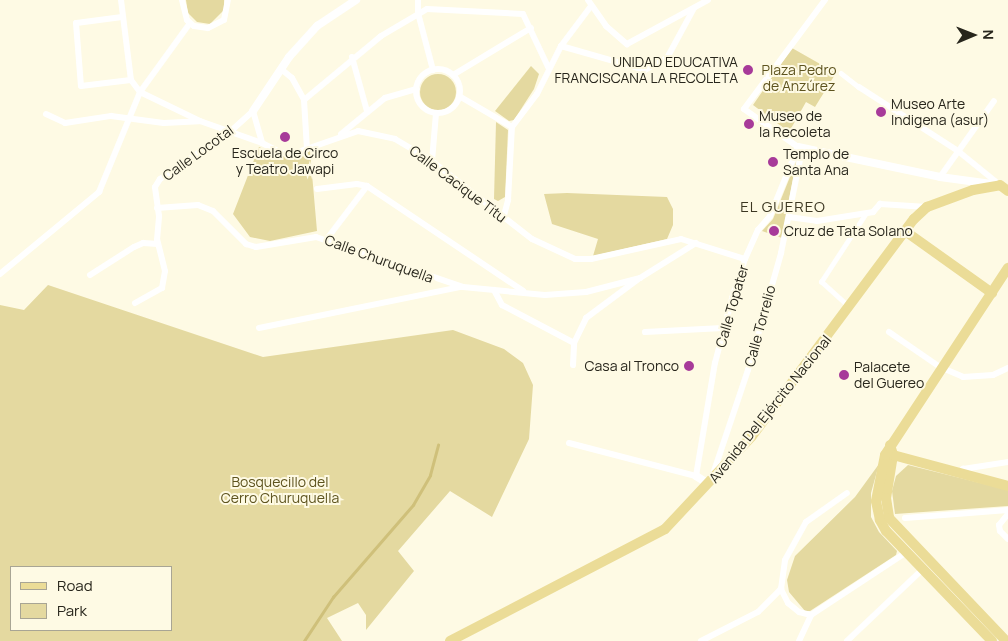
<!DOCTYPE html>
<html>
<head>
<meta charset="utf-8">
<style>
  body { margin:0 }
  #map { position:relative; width:1008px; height:641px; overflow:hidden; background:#fefae4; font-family:Manrope,sans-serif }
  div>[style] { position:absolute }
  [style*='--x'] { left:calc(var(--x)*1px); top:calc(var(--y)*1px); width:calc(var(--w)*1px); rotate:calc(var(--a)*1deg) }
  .green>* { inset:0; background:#e4d9a0 }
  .round { border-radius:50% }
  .stream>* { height:2.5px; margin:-1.25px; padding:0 1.25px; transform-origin:1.25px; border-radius:1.25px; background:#cfc07a }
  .pedestrian>* { height:4.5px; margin:-2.25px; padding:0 2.25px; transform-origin:2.25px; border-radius:2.25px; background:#fff }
  .minor>* { height:6px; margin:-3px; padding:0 3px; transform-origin:3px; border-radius:3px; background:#fff }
  .minor>.ring { margin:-3px; padding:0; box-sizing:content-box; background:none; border:6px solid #fff; border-radius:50% }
  .tertiary>* { height:8px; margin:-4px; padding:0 4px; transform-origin:4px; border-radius:4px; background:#fff }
  .primary>* { height:10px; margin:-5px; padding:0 5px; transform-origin:5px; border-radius:5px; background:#ebdc97 }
  .dots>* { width:14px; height:14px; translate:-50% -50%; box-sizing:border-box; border:2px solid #fefae4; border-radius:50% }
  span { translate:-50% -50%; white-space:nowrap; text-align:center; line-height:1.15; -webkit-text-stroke:4px #fefae4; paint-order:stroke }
  .poi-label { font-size:14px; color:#28261c }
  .right { translate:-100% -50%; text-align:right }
  .left { translate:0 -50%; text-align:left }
  .park-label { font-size:14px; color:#5d531e }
  .street-label { font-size:14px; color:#28261c }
  .neighbourhood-label { font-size:15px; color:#3c3722; letter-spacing:1px }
  .legend { position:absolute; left:10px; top:566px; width:162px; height:65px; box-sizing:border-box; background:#fefae4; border:1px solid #a8a594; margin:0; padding:6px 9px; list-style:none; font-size:15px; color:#28261c }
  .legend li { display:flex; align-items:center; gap:10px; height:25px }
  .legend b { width:25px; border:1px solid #a8a594 }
  .north { position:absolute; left:948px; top:10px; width:50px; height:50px; -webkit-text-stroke:4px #fefae4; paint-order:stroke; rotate:89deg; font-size:14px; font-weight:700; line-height:20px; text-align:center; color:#28261c }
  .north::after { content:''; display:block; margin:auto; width:18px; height:22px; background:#28261c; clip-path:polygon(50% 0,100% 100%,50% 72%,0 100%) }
</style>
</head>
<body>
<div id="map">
  <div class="green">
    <div style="clip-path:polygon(186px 0,224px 0,224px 10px,210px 24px,197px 22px,188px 13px)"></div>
    <div style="clip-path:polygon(792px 48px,836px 73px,815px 107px,806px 102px,789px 132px,753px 105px)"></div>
    <div style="clip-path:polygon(531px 66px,539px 74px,534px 89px,514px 120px,509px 121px,495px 111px)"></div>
    <div class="round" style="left:420px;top:74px;width:36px;height:36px"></div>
    <div style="clip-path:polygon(496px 122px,508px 130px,505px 197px,498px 201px,494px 199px)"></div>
    <div style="clip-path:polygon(259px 147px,280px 157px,310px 151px,317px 231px,270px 241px,250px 237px,233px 214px)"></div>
    <div style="clip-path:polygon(796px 162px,782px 238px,762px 231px,773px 219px)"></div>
    <div style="clip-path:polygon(567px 193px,667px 197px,673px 209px,673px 225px,667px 239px,593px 256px,598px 239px,552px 224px,544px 194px)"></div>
    <div style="clip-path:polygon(evenodd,48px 285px,263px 357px,453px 330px,504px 349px,523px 363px,533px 385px,529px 439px,492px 517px,450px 491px,398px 551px,414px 571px,366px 630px,366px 615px,358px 603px,327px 618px,342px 641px,0 641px,0 305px,24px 310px,48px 285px,11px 567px,171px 567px,171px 630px,11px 630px,11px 567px)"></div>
    <div style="clip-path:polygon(879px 464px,871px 493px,871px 517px,879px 532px,897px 551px,896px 555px,810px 611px,805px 611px,789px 592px,787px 580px,795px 556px,855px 497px)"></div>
    <div style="clip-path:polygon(908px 465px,1008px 490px,1008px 506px,895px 514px,892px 491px,896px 476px)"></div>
  </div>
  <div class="stream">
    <div style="--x:304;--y:641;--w:53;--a:-56.6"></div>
    <div style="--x:333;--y:597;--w:122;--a:-49"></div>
    <div style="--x:413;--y:505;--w:34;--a:-60"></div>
    <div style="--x:430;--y:475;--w:31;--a:-75"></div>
  </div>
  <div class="pedestrian">
    <div style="--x:841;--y:73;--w:23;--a:38"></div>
    <div style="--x:848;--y:306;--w:36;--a:-138"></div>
    <div style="--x:821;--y:282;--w:82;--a:-56.9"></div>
  </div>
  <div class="minor">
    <div style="--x:121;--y:0;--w:81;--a:82.9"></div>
    <div style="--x:131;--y:80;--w:15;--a:53"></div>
    <div style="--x:140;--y:92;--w:67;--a:25.8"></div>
    <div style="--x:200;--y:121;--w:66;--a:19.5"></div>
    <div style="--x:182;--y:0;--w:21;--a:76"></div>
    <div style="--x:187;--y:20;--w:9;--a:41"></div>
    <div style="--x:194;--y:26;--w:14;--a:8"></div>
    <div style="--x:208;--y:28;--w:18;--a:-27"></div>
    <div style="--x:224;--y:20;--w:20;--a:-79"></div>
    <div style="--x:418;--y:0;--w:13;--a:90"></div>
    <div style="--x:418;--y:13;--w:59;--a:75.3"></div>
    <div style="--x:588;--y:0;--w:32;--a:55"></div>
    <div style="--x:606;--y:26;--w:28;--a:41"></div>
    <div style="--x:627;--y:44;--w:92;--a:-28.5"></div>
    <div style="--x:122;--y:17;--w:46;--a:172.6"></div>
    <div style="--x:76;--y:23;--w:63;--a:85.5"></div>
    <div style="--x:81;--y:86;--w:50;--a:-6.8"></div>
    <div style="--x:561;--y:46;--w:87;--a:15.9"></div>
    <div style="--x:645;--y:70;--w:25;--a:-29"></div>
    <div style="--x:667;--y:58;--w:57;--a:-61.6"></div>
    <div style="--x:352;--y:57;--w:56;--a:74.5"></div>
    <div style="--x:281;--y:69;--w:14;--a:39"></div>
    <div style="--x:292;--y:78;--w:25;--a:61"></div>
    <div style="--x:304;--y:100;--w:49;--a:86.5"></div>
    <div class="ring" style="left:416px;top:69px;width:38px;height:38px"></div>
    <div style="--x:453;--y:75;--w:91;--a:-31.1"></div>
    <div style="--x:859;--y:87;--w:118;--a:32.9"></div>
    <div style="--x:958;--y:151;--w:54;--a:39"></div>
    <div style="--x:459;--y:96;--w:61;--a:30.3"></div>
    <div style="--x:304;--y:100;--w:100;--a:-39.7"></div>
    <div style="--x:381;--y:36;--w:53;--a:-30.4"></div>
    <div style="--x:427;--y:9;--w:96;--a:3"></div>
    <div style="--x:523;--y:14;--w:59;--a:64.7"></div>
    <div style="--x:253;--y:111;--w:33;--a:74"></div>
    <div style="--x:262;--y:143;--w:22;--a:27"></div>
    <div style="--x:282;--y:153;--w:13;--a:0"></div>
    <div style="--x:295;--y:153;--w:67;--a:-19.2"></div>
    <div style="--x:358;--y:131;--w:38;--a:12"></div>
    <div style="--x:395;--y:139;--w:43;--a:30.7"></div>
    <div style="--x:432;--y:161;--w:127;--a:38"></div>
    <div style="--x:532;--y:239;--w:47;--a:24.9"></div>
    <div style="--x:575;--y:259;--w:16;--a:0"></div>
    <div style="--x:591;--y:259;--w:92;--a:-12.5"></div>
    <div style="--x:681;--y:239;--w:67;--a:17.4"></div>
    <div style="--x:46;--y:114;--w:21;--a:25"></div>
    <div style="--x:65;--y:123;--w:47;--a:-8.7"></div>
    <div style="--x:111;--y:116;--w:53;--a:7.5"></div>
    <div style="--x:164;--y:123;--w:35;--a:-3"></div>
    <div style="--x:341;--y:134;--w:57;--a:-39.3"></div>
    <div style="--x:385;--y:98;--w:33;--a:-16"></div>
    <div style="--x:432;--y:161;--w:48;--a:-85.2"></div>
    <div style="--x:940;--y:177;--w:93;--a:-54.6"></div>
    <div style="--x:317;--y:189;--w:40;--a:-7.1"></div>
    <div style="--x:357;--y:184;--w:10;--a:11"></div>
    <div style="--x:367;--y:186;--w:188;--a:33.9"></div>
    <div style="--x:157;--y:208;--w:41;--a:-4.2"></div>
    <div style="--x:198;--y:205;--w:16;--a:22"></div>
    <div style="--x:213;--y:211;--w:47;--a:45"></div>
    <div style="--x:246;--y:244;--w:10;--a:17"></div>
    <div style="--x:256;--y:247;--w:61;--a:-9.5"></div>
    <div style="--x:316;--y:237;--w:155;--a:18.8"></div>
    <div style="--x:463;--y:287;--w:82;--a:5.6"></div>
    <div style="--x:545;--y:295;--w:41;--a:-4.2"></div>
    <div style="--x:586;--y:292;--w:56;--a:-14.5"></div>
    <div style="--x:640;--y:278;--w:66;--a:-32"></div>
    <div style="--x:789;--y:217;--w:28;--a:8"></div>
    <div style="--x:817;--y:221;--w:57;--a:-9.1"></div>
    <div style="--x:873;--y:212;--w:11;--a:-49"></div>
    <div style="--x:880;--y:204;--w:47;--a:3.7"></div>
    <div style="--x:503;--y:219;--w:20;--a:-75"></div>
    <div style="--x:508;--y:200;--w:73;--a:-86.9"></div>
    <div style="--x:512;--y:127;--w:41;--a:-52.9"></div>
    <div style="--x:537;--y:94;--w:54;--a:-63.4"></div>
    <div style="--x:561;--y:46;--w:50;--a:-53.1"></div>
    <div style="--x:326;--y:240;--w:68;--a:-52.8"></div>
    <div style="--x:0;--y:274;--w:129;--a:-39.6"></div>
    <div style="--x:99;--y:192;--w:108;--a:-67.7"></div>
    <div style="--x:140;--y:92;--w:85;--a:-54.1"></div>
    <div style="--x:90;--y:275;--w:52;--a:-32.5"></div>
    <div style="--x:134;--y:247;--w:10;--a:-24"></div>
    <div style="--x:143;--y:243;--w:15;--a:4"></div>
    <div style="--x:494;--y:290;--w:17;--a:62"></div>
    <div style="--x:502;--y:305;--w:81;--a:27.8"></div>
    <div style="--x:135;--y:303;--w:31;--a:-29"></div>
    <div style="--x:162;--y:288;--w:17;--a:-80"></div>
    <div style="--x:165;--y:271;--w:32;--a:-104"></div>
    <div style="--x:157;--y:240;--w:24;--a:-85"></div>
    <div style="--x:159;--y:216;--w:29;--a:-98"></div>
    <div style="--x:155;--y:187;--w:9;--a:-58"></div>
    <div style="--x:160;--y:179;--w:87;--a:-34.2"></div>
    <div style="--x:232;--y:130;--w:28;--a:-42"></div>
    <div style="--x:259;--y:328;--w:206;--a:-11.5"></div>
    <div style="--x:645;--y:332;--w:78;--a:-2.9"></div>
    <div style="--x:889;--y:332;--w:62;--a:34.5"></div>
    <div style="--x:940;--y:367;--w:25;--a:23"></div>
    <div style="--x:963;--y:377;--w:30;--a:-4"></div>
    <div style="--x:993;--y:375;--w:17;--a:-25"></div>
    <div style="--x:573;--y:365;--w:22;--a:-87"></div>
    <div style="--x:574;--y:343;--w:28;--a:-64"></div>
    <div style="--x:586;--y:318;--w:64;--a:-36.7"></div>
    <div style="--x:569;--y:443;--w:131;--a:14.6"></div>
    <div style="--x:696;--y:476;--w:115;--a:-80.5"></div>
    <div style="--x:715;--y:363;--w:67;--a:-75.3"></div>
    <div style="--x:732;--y:298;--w:41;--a:-71.6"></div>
    <div style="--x:745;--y:259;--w:32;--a:-66"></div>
    <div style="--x:758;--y:230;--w:18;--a:-49"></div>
    <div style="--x:770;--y:216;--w:74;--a:-67.9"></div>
    <div style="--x:798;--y:147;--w:66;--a:-144.9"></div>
    <div style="--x:744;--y:109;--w:136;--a:-53.4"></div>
    <div style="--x:959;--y:473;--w:6;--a:-45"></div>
    <div style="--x:963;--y:469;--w:46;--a:-8.8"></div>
    <div style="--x:713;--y:474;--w:110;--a:-71.4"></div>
    <div style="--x:748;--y:370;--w:122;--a:-74.2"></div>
    <div style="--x:781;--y:253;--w:105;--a:-78.5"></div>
    <div style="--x:1008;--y:514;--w:14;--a:129"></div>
    <div style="--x:999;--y:525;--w:6;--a:81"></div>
    <div style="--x:1000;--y:531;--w:11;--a:45"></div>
    <div style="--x:905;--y:518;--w:103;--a:-4.4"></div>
    <div style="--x:811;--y:615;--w:12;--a:-166"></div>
    <div style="--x:799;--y:612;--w:14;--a:-141"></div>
    <div style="--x:788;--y:603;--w:16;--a:-117"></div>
    <div style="--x:781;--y:589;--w:29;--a:-82"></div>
    <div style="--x:785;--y:560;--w:43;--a:-61.1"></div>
    <div style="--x:806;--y:522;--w:50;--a:-35.3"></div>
    <div style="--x:701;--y:641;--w:64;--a:-27"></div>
    <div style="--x:758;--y:612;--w:33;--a:-45"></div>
    <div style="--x:799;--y:641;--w:29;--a:-65"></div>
    <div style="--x:811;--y:615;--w:116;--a:-33.4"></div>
    <div style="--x:847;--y:641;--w:105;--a:-43.5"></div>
  </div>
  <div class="tertiary">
    <div style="--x:253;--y:111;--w:65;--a:-56.3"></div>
    <div style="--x:289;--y:57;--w:42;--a:-47.9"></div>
    <div style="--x:317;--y:26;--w:47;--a:-33.7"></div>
    <div style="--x:798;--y:147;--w:145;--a:11.9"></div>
    <div style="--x:940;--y:177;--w:52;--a:7.7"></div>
    <div style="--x:696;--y:476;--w:15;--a:32"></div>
  </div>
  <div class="primary">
    <div style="--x:905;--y:231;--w:107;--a:35.5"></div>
    <div style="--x:890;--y:445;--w:10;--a:73"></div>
    <div style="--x:893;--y:455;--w:44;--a:99.2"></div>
    <div style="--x:886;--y:498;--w:20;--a:81"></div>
    <div style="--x:889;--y:518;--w:170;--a:46.4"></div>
    <div style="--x:893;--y:455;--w:119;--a:15.1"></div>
    <div style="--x:450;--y:641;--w:242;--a:-27.5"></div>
    <div style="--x:665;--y:529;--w:127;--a:-46.9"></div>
    <div style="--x:752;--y:436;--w:271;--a:-53.3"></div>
    <div style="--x:914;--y:219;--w:18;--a:-43"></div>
    <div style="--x:927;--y:207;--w:49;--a:-20.3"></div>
    <div style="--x:973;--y:190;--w:27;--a:-10"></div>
    <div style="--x:1000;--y:185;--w:10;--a:37"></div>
    <div style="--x:992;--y:641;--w:153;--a:-133.9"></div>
    <div style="--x:886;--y:531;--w:13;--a:-119"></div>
    <div style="--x:880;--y:520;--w:19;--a:-102"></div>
    <div style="--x:876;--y:501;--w:47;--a:-78.9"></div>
    <div style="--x:885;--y:455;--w:224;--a:-56.7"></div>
  </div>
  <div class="dots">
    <div style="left:748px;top:70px;background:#a73a99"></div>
    <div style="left:881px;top:112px;background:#a73a99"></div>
    <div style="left:749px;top:124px;background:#a73a99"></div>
    <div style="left:285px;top:137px;background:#a73a99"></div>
    <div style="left:773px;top:162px;background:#a73a99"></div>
    <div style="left:774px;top:231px;background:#a73a99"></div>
    <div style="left:689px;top:366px;background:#a73a99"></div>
    <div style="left:844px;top:375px;background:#a73a99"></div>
  </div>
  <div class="poi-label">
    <span class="right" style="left:738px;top:70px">UNIDAD EDUCATIVA<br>FRANCISCANA LA RECOLETA</span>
    <span class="left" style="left:891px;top:112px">Museo Arte<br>Indigena (asur)</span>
    <span class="left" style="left:759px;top:124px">Museo de<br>la Recoleta</span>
    <span style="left:285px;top:161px">Escuela de Circo<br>y Teatro Jawapi</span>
    <span class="left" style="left:783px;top:162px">Templo de<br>Santa Ana</span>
    <span class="left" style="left:784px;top:231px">Cruz de Tata Solano</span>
    <span class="right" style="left:679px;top:366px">Casa al Tronco</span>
    <span class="left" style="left:854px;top:375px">Palacete<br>del Guereo</span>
  </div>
  <div class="park-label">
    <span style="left:799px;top:78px">Plaza Pedro<br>de Anzúrez</span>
    <span style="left:280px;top:490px">Bosquecillo del<br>Cerro Churuquella</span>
  </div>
  <div class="street-label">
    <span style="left:198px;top:153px;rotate:-36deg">Calle Locotal</span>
    <span style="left:458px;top:184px;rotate:37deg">Calle Cacique Titu</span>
    <span style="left:379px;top:259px;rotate:20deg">Calle Churuquella</span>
    <span style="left:732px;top:306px;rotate:-74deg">Calle Topater</span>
    <span style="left:760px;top:326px;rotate:-75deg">Calle Torrelio</span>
    <span style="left:770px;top:409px;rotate:-51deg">Avenida Del Ejército Nacional</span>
  </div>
  <div class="neighbourhood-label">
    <span style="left:783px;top:207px">EL GUEREO</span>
  </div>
  <ul class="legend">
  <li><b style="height:6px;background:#ebdc97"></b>Road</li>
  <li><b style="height:14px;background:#e4d9a0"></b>Park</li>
  </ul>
  <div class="north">N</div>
</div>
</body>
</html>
